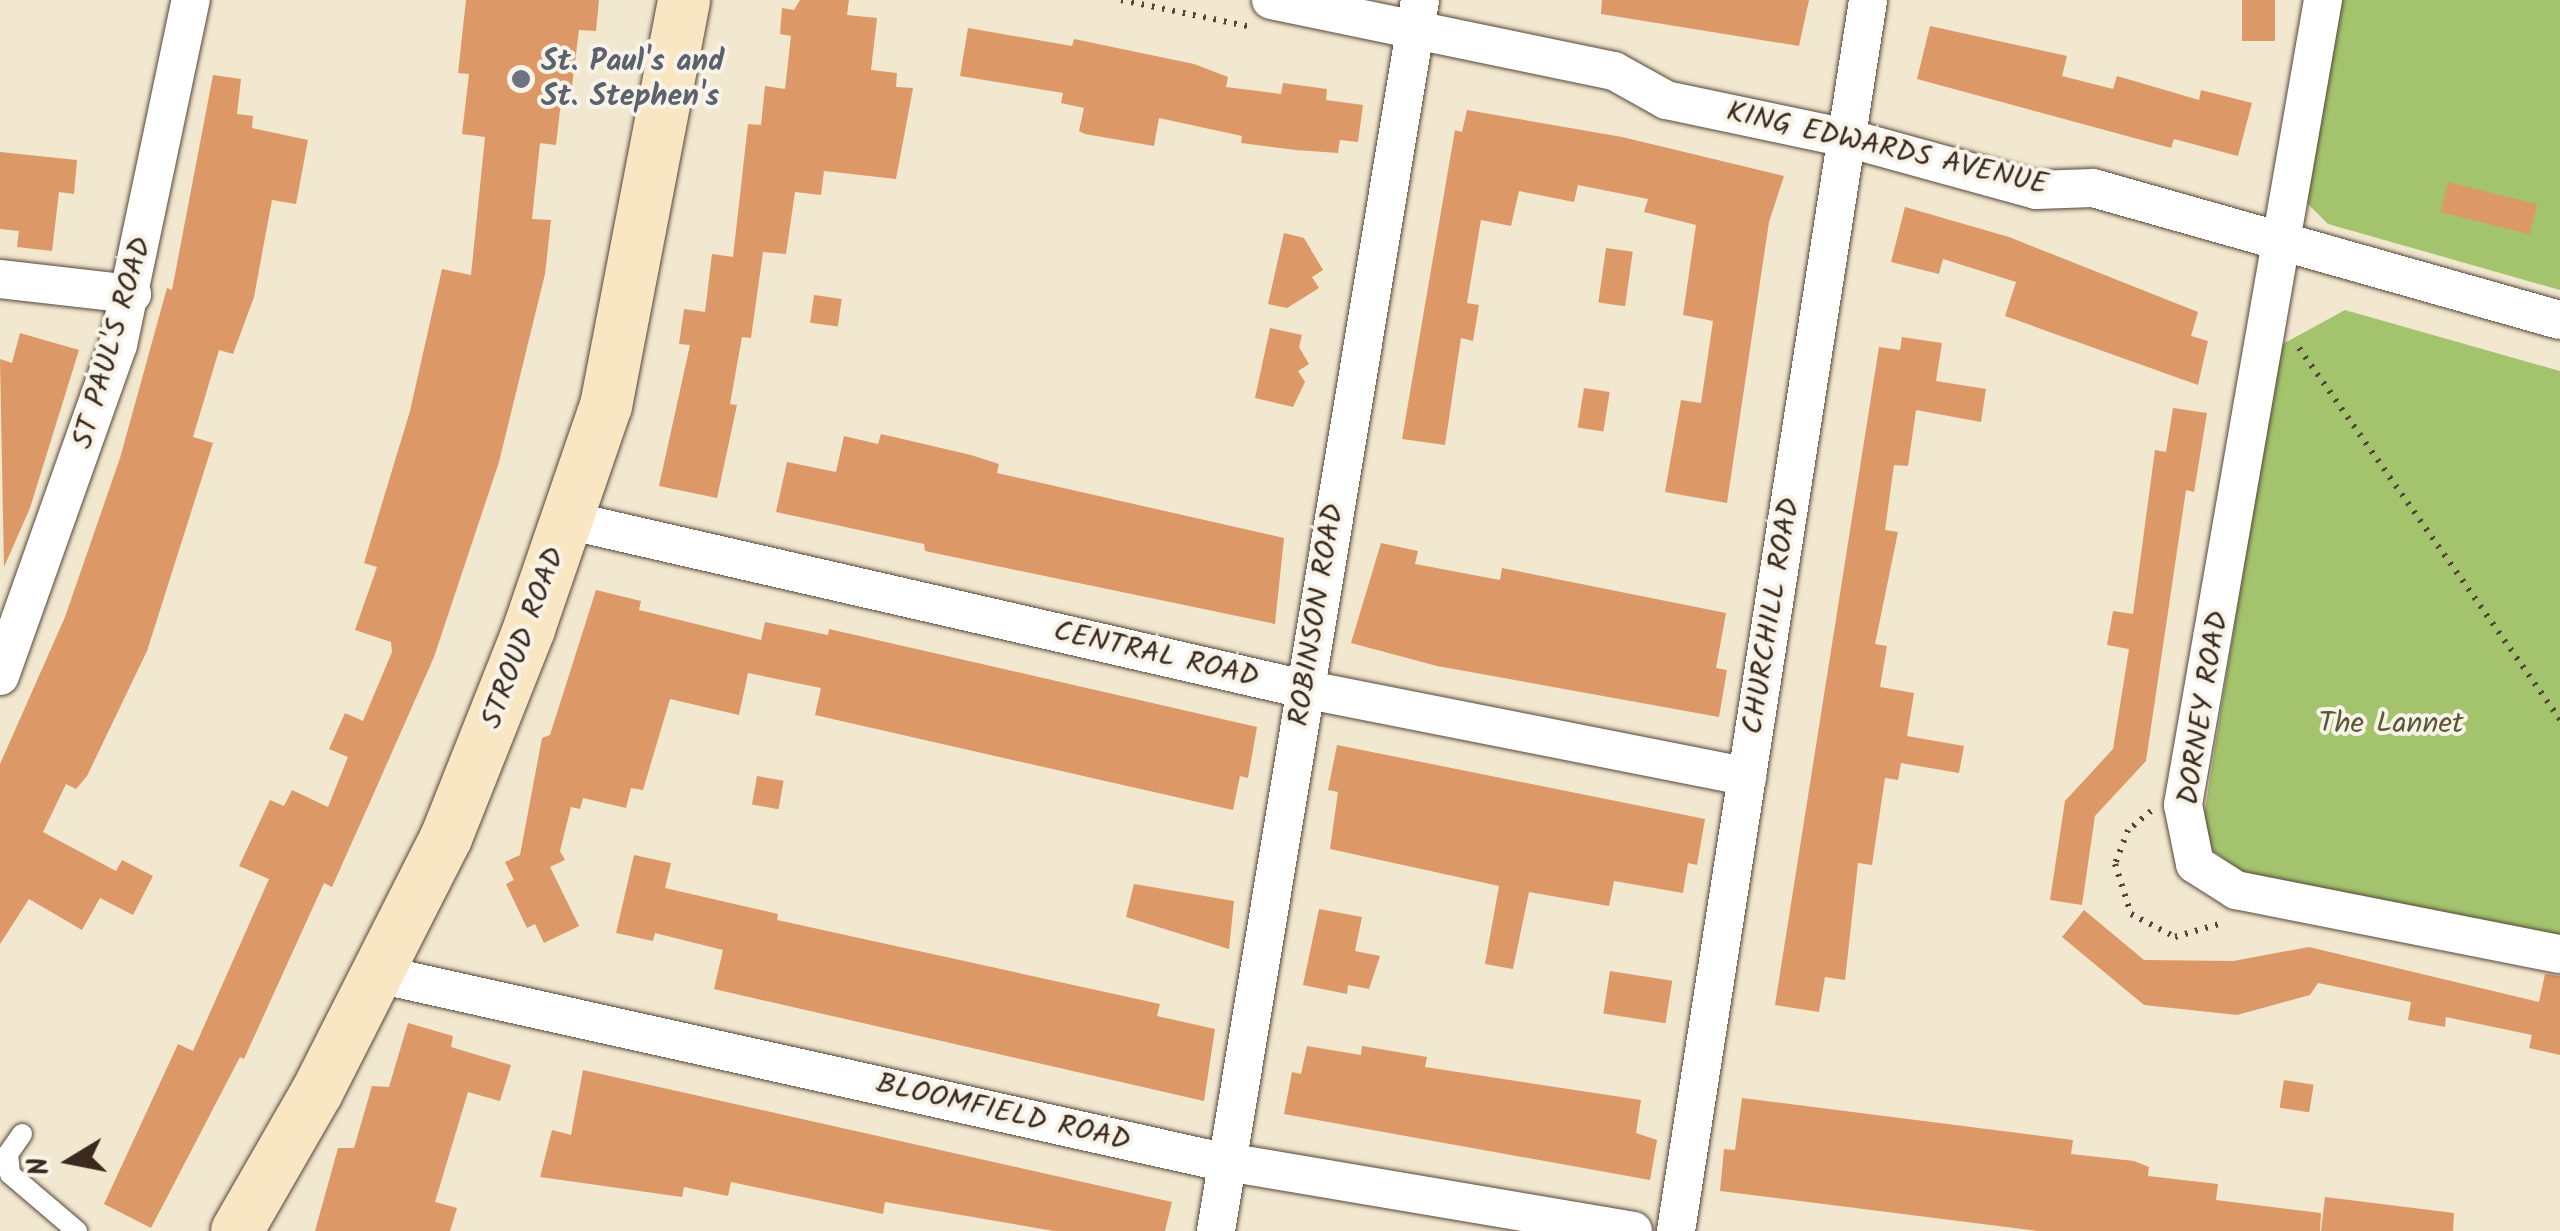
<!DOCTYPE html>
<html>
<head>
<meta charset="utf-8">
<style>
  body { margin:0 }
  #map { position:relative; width:2560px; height:1231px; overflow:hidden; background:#f2e7cf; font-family:Kalam,sans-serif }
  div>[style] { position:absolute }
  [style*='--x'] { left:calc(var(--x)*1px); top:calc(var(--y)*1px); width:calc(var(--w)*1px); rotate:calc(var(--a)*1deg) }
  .green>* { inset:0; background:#a3c46c }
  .building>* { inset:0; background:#dc9967; transform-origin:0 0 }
  .path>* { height:6px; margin-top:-3px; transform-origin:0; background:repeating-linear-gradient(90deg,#564639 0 2.5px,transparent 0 10.5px) }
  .roads { filter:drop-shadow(0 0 2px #564639) drop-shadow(0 0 2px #564639) }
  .lane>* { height:20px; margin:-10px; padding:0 10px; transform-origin:10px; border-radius:10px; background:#fff }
  .street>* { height:38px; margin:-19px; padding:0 19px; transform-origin:19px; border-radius:19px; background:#fff }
  .secondary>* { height:52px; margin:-26px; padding:0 26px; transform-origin:26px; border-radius:26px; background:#f9e7c3 }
  .dots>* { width:28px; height:28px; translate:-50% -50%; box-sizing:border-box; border:5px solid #f7f3e8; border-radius:50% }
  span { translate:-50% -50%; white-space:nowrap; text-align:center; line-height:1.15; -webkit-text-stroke:8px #f7f3e8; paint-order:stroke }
  .worship-label { font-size:30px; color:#5b616d; font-weight:700 }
  .left { translate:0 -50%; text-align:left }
  .street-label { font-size:30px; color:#3b2a1e }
  .park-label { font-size:30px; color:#5a5835 }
  .north { position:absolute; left:20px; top:1111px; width:100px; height:100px; -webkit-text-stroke:8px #f7f3e8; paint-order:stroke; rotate:260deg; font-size:28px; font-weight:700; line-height:40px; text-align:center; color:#3b2a1e }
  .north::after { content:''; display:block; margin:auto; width:35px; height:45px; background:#3b2a1e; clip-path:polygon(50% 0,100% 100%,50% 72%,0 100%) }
</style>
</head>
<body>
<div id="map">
  <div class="green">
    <div style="clip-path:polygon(2335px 0,2560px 0,2560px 290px,2328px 224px,2302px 198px)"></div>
    <div style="clip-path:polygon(2345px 310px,2560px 371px,2560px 940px,2246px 874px,2208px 847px,2204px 816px,2279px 346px)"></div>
  </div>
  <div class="building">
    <div style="clip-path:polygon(466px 0,599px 0,596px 31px,579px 30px,572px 86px,563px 85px,556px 145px,540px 143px,532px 219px,551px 220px,545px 274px,499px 462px,434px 657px,370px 802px,332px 887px,324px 883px,244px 1059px,240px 1057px,151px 1228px,104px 1204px,178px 1044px,193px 1051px,269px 879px,239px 866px,270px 800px,284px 806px,292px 790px,328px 807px,348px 757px,329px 749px,345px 713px,363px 721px,392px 652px,391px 642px,355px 630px,377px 567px,364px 563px,410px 411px,442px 269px,471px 275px,485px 137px,462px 134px,469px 74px,458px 73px)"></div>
    <div style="clip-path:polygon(800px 0,849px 0,847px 15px,877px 18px,871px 70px,897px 73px,896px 87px,913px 88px,896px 179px,824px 171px,821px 195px,795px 192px,786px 254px,763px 252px,751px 338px,742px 337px,730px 404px,737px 405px,717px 498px,659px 486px,690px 345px,679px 344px,684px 309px,705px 312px,712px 254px,733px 257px,748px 124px,761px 125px,765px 86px,785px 89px,791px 36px,780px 34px,782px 8px,794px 10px)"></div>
    <div style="clip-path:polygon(1602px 0,1809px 0,1799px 46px,1601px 14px)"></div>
    <div style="left:2242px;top:0;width:33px;height:41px"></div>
    <div style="clip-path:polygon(1930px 26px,2067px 56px,2062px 76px,2113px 89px,2117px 76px,2199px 100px,2201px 90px,2252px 103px,2238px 156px,2174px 139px,2171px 148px,1917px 79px)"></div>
    <div style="clip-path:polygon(968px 28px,1072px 46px,1074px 39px,1194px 64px,1228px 77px,1226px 87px,1281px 94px,1283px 83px,1327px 89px,1326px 100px,1363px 105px,1358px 142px,1340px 140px,1338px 153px,1296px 150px,1241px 143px,1242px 136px,1159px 118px,1154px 146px,1085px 134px,1079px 131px,1084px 108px,1061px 103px,1063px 93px,960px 76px)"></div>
    <div style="clip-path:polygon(213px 75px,241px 79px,237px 114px,253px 116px,252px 128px,308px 140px,296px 204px,272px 200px,254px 297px,233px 354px,219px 350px,193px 437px,213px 443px,147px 651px,87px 776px,76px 789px,66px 784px,43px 832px,116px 871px,122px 860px,153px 876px,133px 915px,100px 898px,82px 930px,29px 899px,0 944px,0 764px,65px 617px,120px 458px,167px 288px,172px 290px)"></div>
    <div style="clip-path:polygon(1467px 110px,1622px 137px,1784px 176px,1769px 222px,1727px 503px,1665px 492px,1681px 400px,1701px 403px,1713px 321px,1683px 315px,1696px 225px,1644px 212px,1648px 199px,1578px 185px,1574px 202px,1519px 191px,1511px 226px,1481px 220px,1467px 303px,1479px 305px,1473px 341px,1461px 338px,1445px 445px,1402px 439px,1455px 130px,1462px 132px)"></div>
    <div style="clip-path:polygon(0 152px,77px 160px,74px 194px,59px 192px,52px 251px,17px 247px,19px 231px,0 229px)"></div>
    <div style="left:2448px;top:182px;width:92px;height:31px;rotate:14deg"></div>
    <div style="clip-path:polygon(1905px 207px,2009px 237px,2198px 312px,2191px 336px,2208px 341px,2198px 385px,2005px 316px,2016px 282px,1943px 259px,1939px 274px,1891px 262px)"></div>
    <div style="clip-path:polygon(1284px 233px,1304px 238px,1323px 270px,1312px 277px,1319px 288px,1287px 308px,1268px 304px)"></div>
    <div style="left:1606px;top:248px;width:27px;height:55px;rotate:8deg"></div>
    <div style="left:814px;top:295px;width:28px;height:28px;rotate:8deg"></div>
    <div style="clip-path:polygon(1270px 328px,1302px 335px,1299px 347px,1309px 364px,1298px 371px,1305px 382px,1293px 407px,1255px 398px)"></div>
    <div style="clip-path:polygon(20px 333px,79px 350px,30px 508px,4px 567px,0 359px,12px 363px)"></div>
    <div style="clip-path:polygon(1902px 337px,1942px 343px,1936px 381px,1986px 389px,1981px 422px,1916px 410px,1908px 466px,1894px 465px,1885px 530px,1898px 532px,1875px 644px,1887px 646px,1880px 687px,1914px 693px,1907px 736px,1964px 746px,1959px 773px,1901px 763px,1898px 780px,1885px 778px,1872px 865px,1858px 863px,1845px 980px,1825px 977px,1819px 1012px,1775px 1005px,1879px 347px,1900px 350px)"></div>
    <div style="left:1584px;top:388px;width:26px;height:40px;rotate:9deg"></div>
    <div style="clip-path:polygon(2173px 408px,2207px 413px,2194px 492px,2186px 490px,2146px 761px,2095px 816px,2082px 905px,2050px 900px,2065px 801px,2113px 749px,2129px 649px,2107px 645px,2113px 611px,2133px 614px,2155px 450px,2166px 452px)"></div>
    <div style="clip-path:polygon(881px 434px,971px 455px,999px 464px,997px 473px,1284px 538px,1275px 624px,925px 551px,924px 544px,776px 512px,787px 462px,836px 472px,844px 436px,878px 444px)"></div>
    <div style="clip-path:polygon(1381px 543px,1418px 551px,1415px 564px,1500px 580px,1502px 568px,1726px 613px,1716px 668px,1727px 670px,1719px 717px,1437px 666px,1351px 643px)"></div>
    <div style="clip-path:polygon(596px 590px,641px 601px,639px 610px,761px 640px,765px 622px,828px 635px,829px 629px,1257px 727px,1248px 778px,1240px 776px,1233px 810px,815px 715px,821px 688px,748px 673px,739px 715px,670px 699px,643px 790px,631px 788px,626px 808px,583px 798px,580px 809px,571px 807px,560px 851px,565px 860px,550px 867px,579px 926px,544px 943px,535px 924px,527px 928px,506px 884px,514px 880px,505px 862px,520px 855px,542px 738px,550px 735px)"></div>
    <div style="clip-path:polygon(1337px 745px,1705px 819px,1697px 865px,1688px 863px,1683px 893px,1614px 881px,1609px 906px,1529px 892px,1513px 969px,1485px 964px,1499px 886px,1330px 849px,1338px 792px,1328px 790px)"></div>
    <div style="left:757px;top:776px;width:27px;height:29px;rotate:10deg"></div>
    <div style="clip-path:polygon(634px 855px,671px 863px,665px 888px,778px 914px,777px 920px,1160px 1004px,1157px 1016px,1215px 1029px,1204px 1101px,714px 989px,723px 950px,655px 933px,653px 941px,616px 933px)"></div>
    <div style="clip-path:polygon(1134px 884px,1234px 901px,1229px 949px,1126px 917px)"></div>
    <div style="clip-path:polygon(1319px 909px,1362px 917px,1355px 951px,1380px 956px,1369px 989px,1348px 985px,1347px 994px,1303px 985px)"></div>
    <div style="clip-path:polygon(2084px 910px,2144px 960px,2233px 961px,2309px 947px,2539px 1002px,2545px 974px,2560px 976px,2560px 1055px,2529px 1048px,2532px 1035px,2446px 1017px,2445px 1027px,2408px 1020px,2411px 1002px,2318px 983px,2310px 995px,2237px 1015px,2144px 1005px,2062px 937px)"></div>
    <div style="left:1610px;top:971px;width:63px;height:43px;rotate:9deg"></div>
    <div style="clip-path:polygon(408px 1023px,453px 1036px,451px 1047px,511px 1065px,500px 1101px,468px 1092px,435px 1202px,457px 1208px,450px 1231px,315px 1231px,338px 1148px,354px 1148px,372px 1086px,389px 1087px)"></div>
    <div style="clip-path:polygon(1307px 1046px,1361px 1055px,1362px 1046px,1427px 1057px,1425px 1067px,1641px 1100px,1636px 1133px,1657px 1140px,1650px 1180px,1284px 1114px,1292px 1072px,1301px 1074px)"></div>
    <div style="clip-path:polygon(583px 1070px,1172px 1202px,1165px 1231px,1054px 1231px,885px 1202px,883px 1214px,731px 1182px,728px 1196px,684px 1187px,682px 1197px,540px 1177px,552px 1130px,571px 1135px)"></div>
    <div style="left:2284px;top:1080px;width:30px;height:28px;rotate:9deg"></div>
    <div style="clip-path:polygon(1742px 1098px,2073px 1140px,2071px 1154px,2134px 1161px,2149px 1167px,2148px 1176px,2218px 1184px,2216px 1200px,2321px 1213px,2320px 1231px,2037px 1231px,1720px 1191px,1724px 1149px,1735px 1150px)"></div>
    <div style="clip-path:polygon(2325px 1197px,2454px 1213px,2453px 1231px,2321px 1231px)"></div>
  </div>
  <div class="path">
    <div style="--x:1121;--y:0;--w:129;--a:11.7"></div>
    <div style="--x:2299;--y:348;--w:454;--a:54.9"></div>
    <div style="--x:2151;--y:811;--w:30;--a:140"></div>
    <div style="--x:2128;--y:830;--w:36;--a:111"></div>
    <div style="--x:2115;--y:864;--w:52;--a:72.3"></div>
    <div style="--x:2131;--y:914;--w:50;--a:27.6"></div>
    <div style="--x:2175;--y:937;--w:50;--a:-16.3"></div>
  </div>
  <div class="roads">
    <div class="lane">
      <div style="--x:22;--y:1134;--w:24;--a:125"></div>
      <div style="--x:8;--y:1154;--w:20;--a:84"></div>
      <div style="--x:10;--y:1174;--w:88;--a:40.4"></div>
    </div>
    <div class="street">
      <div style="--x:1271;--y:0;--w:350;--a:11.7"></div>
      <div style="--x:1614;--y:71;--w:60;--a:29.1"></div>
      <div style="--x:1666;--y:100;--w:185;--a:11.9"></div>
      <div style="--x:1847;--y:138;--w:196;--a:15.4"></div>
      <div style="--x:2036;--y:190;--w:57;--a:-2"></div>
      <div style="--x:2093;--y:188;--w:485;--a:15.8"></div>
      <div style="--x:2323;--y:0;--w:817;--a:99.87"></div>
      <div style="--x:2183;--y:805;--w:60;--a:78.5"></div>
      <div style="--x:2195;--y:864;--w:49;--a:32.4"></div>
      <div style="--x:2236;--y:890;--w:330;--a:11.2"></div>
      <div style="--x:0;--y:279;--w:133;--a:6.5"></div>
      <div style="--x:567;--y:520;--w:756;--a:12.92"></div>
      <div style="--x:1304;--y:689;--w:452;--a:11.2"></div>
      <div style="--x:0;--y:676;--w:351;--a:-70.4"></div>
      <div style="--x:118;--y:345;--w:353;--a:-78.1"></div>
      <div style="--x:378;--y:974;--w:851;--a:12.55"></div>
      <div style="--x:1209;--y:1159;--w:430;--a:9.6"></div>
      <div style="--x:1216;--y:1231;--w:1248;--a:-80.59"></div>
      <div style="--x:1676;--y:1231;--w:1246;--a:-81.13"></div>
    </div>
    <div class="secondary">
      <div style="--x:237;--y:1231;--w:160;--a:-60.1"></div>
      <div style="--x:317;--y:1092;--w:285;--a:-63.1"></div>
      <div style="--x:446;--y:838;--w:225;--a:-68.3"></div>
      <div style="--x:529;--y:629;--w:236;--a:-71"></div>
      <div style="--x:606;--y:406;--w:413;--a:-79.1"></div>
    </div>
  </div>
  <div class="dots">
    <div style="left:521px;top:79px;background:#6b7280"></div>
  </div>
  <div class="worship-label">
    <span class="left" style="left:541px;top:79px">St. Paul's and<br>St. Stephen's</span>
  </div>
  <div class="street-label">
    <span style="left:1887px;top:149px;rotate:13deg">KING EDWARDS AVENUE</span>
    <span style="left:113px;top:343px;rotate:-74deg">ST PAUL'S ROAD</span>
    <span style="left:1317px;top:615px;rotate:-81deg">ROBINSON ROAD</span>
    <span style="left:1772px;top:616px;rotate:-81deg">CHURCHILL ROAD</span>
    <span style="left:524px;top:638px;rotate:-70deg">STROUD ROAD</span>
    <span style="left:1156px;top:655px;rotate:13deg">CENTRAL ROAD</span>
    <span style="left:2204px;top:708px;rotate:-81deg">DORNEY ROAD</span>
    <span style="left:1003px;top:1113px;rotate:13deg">BLOOMFIELD ROAD</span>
  </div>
  <div class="park-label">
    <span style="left:2391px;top:724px">The Lannet</span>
  </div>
  <div class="north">N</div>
</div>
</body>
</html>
